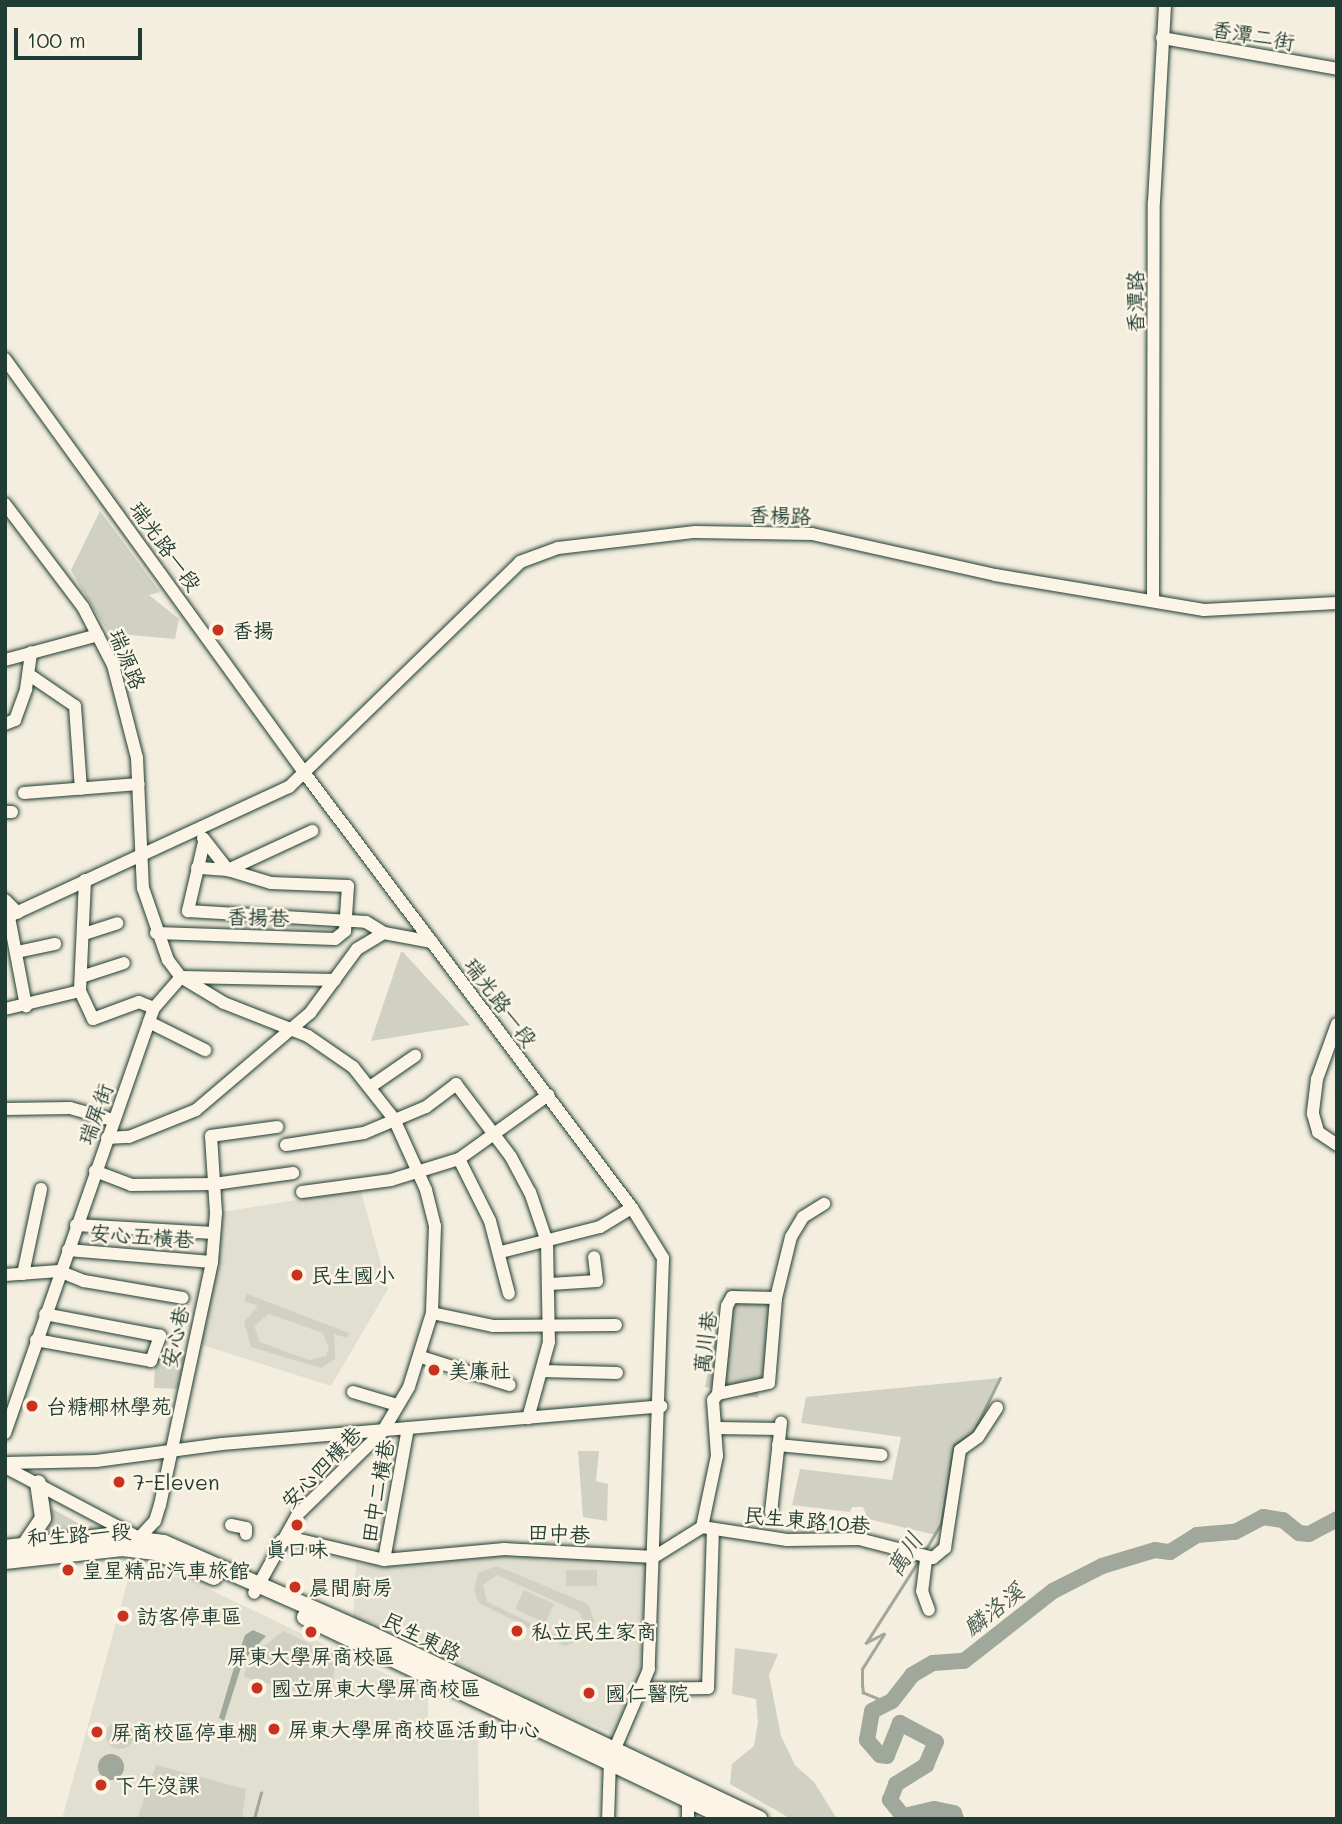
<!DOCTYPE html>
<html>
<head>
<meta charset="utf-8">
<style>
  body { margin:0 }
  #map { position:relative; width:1342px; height:1824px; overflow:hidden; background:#f3eede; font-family:Mali,"LXGW WenKai TC",sans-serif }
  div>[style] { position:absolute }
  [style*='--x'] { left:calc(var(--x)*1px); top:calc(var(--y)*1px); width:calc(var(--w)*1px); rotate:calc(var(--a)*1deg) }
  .built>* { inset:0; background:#e1dfd0 }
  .green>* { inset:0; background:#d0d1c2; transform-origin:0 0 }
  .round { border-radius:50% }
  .water>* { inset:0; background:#a0a89b }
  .stream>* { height:2.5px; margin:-1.25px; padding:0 1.25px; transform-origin:1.25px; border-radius:1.25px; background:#a0a89b }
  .river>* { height:16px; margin:-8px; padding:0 8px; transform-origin:8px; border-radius:8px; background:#a0a89b }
  .roads { filter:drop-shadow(0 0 2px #1f3d34) drop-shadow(0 0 2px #1f3d34) }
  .minor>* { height:12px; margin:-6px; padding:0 6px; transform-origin:6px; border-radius:6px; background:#fcf5e5 }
  .major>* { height:16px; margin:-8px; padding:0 8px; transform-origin:8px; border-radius:8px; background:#fcf5e5 }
  .dots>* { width:19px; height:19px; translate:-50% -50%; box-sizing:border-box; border:4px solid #fcf5e5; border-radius:50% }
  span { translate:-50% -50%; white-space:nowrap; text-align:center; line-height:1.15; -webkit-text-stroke:5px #fcf5e5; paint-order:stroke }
  .street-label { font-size:21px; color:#1f3d34 }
  .poi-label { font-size:21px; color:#1f3d34 }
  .left { translate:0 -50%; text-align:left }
  .water-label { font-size:23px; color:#465d53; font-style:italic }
  .frame { position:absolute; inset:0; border:7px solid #1f3d34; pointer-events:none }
  .scale { position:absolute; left:14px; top:28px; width:128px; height:32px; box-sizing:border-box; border:4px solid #1f3d34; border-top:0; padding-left:9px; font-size:21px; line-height:24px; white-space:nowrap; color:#1f3d34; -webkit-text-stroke:5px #fcf5e5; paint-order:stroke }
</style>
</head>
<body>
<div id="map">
  <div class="built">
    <div style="clip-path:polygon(359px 1184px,388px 1289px,331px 1386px,193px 1342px,216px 1213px,302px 1199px,302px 1192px)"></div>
    <div style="clip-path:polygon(504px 1554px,647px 1561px,640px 1683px,613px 1741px,608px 1731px,537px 1703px,374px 1623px,353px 1619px,356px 1564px,401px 1565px)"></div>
    <div style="clip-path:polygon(137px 1567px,194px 1582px,428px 1694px,428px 1727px,450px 1732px,478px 1730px,479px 1819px,62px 1819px,128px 1580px)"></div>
  </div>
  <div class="green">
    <div style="clip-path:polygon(100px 511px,160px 592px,149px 595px,179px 619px,175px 639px,109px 633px,82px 590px,71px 570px)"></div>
    <div style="clip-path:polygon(401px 952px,403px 952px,470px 1025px,371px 1041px)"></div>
    <div style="left:726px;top:1287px;width:54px;height:102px;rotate:12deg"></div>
    <div style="clip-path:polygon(evenodd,247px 1294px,349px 1333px,347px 1338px,334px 1334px,335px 1359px,321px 1368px,251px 1347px,244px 1322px,258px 1306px,244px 1301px,247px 1294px,269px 1314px,323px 1333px,329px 1349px,326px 1356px,309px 1360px,260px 1342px,254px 1326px,269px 1314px)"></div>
    <div style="clip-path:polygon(163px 1346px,187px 1355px,180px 1389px,154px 1388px,155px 1361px)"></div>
    <div style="clip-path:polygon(1000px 1378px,973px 1433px,954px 1445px,936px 1535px,868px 1519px,863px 1507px,852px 1507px,850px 1512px,792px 1505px,800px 1469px,892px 1480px,901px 1437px,801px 1423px,806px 1397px)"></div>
    <div style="clip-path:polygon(578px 1451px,599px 1451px,596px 1481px,608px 1484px,607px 1521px,583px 1517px)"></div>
    <div style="clip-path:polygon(45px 1505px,91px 1530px,42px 1536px)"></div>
    <div style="clip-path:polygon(evenodd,497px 1566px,588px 1604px,594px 1620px,591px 1636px,565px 1646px,479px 1603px,474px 1591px,478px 1573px,497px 1566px,497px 1575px,579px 1612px,586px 1626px,576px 1635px,561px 1637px,487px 1602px,483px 1585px,497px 1575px)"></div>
    <div style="left:566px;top:1570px;width:31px;height:16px"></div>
    <div style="left:524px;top:1590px;width:33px;height:21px;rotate:25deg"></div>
    <div style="clip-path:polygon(283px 1631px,336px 1656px,332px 1689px,314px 1696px,244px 1677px,248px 1659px)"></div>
    <div style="clip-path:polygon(735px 1648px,778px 1654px,769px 1675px,781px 1736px,795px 1765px,814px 1782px,837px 1819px,791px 1819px,730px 1784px,732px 1764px,754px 1746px,758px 1722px,756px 1699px,732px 1694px)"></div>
    <div class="round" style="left:106px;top:1721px;width:28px;height:28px"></div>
    <div style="clip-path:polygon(156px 1765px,246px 1789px,242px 1819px,137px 1819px)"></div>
  </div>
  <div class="water">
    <div style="clip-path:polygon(253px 1630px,266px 1636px,243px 1661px,224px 1721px,219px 1718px,235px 1664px,245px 1635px)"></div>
    <div class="round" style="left:98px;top:1754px;width:26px;height:26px"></div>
  </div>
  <div class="stream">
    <div style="--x:925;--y:1551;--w:32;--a:-60"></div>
    <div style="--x:941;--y:1523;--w:79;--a:-80.5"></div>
    <div style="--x:954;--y:1445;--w:22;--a:-32"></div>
    <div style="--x:973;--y:1433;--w:61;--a:-63.9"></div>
    <div style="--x:888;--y:1703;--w:27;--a:-158"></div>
    <div style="--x:863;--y:1693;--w:8;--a:-97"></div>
    <div style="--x:862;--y:1685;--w:16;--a:-90"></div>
    <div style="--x:862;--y:1669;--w:41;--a:-57.8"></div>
    <div style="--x:884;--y:1634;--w:20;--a:153"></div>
    <div style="--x:866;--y:1643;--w:98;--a:-57.4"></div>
    <div style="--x:254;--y:1819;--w:27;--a:-75"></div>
  </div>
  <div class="river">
    <div style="--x:956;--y:1819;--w:6;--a:-108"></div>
    <div style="--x:954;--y:1813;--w:20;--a:-169"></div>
    <div style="--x:934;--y:1809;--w:32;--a:167"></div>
    <div style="--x:903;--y:1816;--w:21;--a:-129"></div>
    <div style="--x:890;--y:1800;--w:17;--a:-69"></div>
    <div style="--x:896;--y:1784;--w:36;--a:-32"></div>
    <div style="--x:926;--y:1765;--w:25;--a:-67"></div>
    <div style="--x:936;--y:1742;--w:41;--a:-152.2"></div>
    <div style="--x:900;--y:1723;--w:35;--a:112"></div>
    <div style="--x:887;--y:1756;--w:7;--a:-172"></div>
    <div style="--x:880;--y:1755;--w:20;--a:-131"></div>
    <div style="--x:867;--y:1740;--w:29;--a:-80"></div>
    <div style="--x:872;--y:1711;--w:22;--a:-27"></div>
    <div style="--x:892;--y:1701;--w:33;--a:-52"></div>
    <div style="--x:912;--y:1675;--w:24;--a:-30"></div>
    <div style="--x:933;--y:1663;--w:31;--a:-4"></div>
    <div style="--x:964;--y:1661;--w:113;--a:-38.2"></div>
    <div style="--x:1053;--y:1591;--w:55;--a:-27"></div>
    <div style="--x:1102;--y:1566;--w:55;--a:-16.8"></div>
    <div style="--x:1155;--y:1550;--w:15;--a:8"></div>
    <div style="--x:1170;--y:1552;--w:32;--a:-32"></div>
    <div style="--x:1197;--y:1535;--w:38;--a:-5"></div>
    <div style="--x:1235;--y:1532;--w:32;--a:-28"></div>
    <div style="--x:1263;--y:1517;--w:20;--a:9"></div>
    <div style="--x:1283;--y:1520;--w:21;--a:39"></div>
    <div style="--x:1299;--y:1533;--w:10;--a:6"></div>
    <div style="--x:1309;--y:1534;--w:32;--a:-28"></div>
  </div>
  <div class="roads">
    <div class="minor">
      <div style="--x:1162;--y:38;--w:178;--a:10"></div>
      <div style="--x:5;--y:359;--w:508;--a:54.12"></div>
      <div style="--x:303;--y:771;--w:547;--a:53.03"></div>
      <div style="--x:632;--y:1208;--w:59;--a:58.2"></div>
      <div style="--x:663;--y:1258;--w:411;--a:92"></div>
      <div style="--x:649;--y:1669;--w:99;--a:113.2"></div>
      <div style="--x:610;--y:1760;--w:59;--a:91.9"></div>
      <div style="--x:5;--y:504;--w:129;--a:52.9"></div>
      <div style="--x:83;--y:607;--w:65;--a:62.7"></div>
      <div style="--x:113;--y:665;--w:96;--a:75.5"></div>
      <div style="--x:137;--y:758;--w:130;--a:87.4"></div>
      <div style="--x:143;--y:888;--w:76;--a:70.9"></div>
      <div style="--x:168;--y:960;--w:21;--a:53"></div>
      <div style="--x:181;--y:977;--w:50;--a:31.2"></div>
      <div style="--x:224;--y:1003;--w:90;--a:21.4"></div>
      <div style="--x:308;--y:1036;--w:55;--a:34.6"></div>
      <div style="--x:353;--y:1067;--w:66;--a:51.7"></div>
      <div style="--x:394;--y:1119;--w:78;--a:65.7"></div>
      <div style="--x:426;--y:1190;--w:37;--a:76"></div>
      <div style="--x:435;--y:1226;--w:87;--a:92"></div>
      <div style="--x:432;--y:1313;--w:77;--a:107.3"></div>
      <div style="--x:409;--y:1387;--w:51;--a:120.6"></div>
      <div style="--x:383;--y:1431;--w:119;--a:135.7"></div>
      <div style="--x:298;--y:1514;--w:90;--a:119.1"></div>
      <div style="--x:1153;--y:600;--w:398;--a:-89.9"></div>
      <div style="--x:1154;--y:202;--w:197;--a:-86.8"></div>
      <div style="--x:5;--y:660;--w:96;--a:-15"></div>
      <div style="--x:31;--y:676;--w:53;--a:34.3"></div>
      <div style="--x:75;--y:706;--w:83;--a:85.9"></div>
      <div style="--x:5;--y:724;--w:11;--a:-22"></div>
      <div style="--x:15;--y:720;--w:33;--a:-70"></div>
      <div style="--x:26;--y:689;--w:37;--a:-82"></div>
      <div style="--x:24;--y:793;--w:115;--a:-4.5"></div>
      <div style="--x:5;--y:812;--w:7;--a:0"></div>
      <div style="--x:203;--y:838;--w:41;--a:52"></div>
      <div style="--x:204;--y:842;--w:71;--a:103.1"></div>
      <div style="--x:188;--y:911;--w:178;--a:3.5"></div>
      <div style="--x:366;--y:922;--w:21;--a:31"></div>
      <div style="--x:384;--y:933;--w:49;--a:10.6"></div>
      <div style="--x:228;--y:870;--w:93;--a:-24.9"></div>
      <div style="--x:85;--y:880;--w:111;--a:92.6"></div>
      <div style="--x:80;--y:991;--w:31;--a:65"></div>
      <div style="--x:93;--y:1019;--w:49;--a:-20.3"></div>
      <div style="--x:139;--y:1002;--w:16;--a:22"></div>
      <div style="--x:5;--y:900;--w:18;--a:45"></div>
      <div style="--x:9;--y:917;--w:91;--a:79.2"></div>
      <div style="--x:5;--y:918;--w:313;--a:-24.8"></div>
      <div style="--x:289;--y:787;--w:322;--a:-44.2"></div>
      <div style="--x:520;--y:562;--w:40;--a:-20.2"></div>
      <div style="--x:558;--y:548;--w:138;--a:-6.7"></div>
      <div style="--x:695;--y:532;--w:117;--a:1"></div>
      <div style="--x:812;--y:534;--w:188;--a:12.6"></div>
      <div style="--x:995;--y:575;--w:212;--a:9.5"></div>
      <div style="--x:1204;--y:610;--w:133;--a:-3"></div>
      <div style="--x:156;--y:933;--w:179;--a:1.9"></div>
      <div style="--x:335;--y:939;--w:13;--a:-39"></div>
      <div style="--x:345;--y:931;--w:45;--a:-86.2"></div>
      <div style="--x:348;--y:886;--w:77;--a:-177.8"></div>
      <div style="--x:271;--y:883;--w:45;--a:-163.2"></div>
      <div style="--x:228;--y:870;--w:31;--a:-176"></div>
      <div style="--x:84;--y:934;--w:35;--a:-18"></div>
      <div style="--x:17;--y:952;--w:39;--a:-12"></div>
      <div style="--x:81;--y:977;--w:45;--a:-18"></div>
      <div style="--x:5;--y:1009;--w:77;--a:-13.5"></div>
      <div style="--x:149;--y:1022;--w:63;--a:26.6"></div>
      <div style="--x:1337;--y:1024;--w:59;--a:110"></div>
      <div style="--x:1317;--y:1079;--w:35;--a:97"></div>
      <div style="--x:1313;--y:1114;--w:19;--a:74"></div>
      <div style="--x:1318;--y:1132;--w:23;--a:34"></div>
      <div style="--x:370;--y:1087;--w:55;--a:-34.6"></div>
      <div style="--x:5;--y:1109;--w:65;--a:-0.9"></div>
      <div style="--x:70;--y:1108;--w:45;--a:15.6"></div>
      <div style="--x:107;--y:1138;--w:22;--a:-3"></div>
      <div style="--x:129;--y:1137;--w:72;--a:-21.9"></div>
      <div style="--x:196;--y:1110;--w:150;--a:-40.4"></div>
      <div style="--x:310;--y:1013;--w:79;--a:-53.7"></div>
      <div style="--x:357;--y:949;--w:31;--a:-31"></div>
      <div style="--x:286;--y:1145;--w:79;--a:-8.7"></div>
      <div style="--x:364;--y:1133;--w:67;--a:-22.8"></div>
      <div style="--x:426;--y:1107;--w:38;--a:-37"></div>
      <div style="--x:456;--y:1084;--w:91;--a:53"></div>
      <div style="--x:511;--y:1157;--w:40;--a:62"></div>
      <div style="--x:530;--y:1192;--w:53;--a:71.2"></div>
      <div style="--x:547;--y:1242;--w:100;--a:88.9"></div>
      <div style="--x:549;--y:1342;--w:79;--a:105.4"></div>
      <div style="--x:459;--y:1159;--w:69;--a:63.4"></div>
      <div style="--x:490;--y:1221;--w:75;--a:75.4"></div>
      <div style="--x:95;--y:1171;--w:39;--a:21"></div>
      <div style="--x:131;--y:1185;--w:83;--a:-0.7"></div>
      <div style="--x:214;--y:1184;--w:80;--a:-7.9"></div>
      <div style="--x:302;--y:1192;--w:90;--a:-7.7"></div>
      <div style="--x:391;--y:1180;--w:71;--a:-17.2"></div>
      <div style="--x:459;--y:1159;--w:110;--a:-35.7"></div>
      <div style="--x:76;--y:1225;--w:138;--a:3.3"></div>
      <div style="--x:68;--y:1250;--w:144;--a:4.8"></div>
      <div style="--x:501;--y:1252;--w:102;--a:-14.2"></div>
      <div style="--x:600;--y:1227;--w:37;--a:-31"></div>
      <div style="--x:23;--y:1274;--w:87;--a:-78"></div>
      <div style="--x:5;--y:1275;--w:54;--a:-4.2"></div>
      <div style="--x:59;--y:1271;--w:27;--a:22"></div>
      <div style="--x:84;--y:1281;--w:100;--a:9.7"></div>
      <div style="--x:550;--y:1284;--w:47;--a:-3.7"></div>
      <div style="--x:597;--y:1281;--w:24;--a:-97"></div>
      <div style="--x:776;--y:1298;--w:63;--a:-76.2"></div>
      <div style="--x:791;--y:1237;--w:23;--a:-59"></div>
      <div style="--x:803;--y:1217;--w:25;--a:-32"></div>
      <div style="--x:432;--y:1313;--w:62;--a:12"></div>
      <div style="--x:493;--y:1326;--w:123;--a:-0.5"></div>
      <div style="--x:36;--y:1340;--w:117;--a:10.3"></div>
      <div style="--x:151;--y:1361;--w:27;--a:-70"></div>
      <div style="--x:160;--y:1336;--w:117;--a:-169.2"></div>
      <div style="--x:421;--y:1357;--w:93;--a:17.5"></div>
      <div style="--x:542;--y:1371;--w:75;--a:1.5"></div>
      <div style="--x:353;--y:1392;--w:46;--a:16.5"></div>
      <div style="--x:716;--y:1428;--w:64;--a:0.9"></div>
      <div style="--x:5;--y:1433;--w:450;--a:-70.7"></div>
      <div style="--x:154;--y:1008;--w:41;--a:-48.9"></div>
      <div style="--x:181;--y:977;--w:154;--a:1.1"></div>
      <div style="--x:778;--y:1445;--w:104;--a:5.5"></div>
      <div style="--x:5;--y:1463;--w:91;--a:-1.3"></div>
      <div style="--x:96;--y:1461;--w:127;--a:-7.7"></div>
      <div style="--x:222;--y:1444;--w:441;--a:-4.9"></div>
      <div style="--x:5;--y:1467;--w:149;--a:27.9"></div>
      <div style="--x:771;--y:1512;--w:90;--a:-83.6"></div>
      <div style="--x:231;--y:1525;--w:15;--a:11"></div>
      <div style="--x:246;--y:1528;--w:6;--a:90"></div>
      <div style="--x:702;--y:1527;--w:86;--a:8.7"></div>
      <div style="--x:787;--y:1540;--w:72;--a:-0.8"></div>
      <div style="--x:859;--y:1539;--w:76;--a:14.4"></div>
      <div style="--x:933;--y:1558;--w:16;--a:-40"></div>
      <div style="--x:945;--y:1548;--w:99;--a:-81.3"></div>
      <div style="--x:960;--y:1450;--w:22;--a:-36"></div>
      <div style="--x:978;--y:1437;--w:35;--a:-57"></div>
      <div style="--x:139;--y:1538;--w:23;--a:-47"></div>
      <div style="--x:155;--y:1521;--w:17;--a:-73"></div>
      <div style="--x:160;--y:1505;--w:249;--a:-77.9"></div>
      <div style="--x:212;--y:1262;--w:49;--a:-85.3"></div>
      <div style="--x:216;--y:1213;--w:77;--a:-93.7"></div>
      <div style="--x:211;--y:1136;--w:67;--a:-7.8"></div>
      <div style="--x:281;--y:1541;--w:15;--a:-8"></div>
      <div style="--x:296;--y:1539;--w:90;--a:13.4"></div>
      <div style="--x:384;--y:1560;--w:121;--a:-5.2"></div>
      <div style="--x:504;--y:1549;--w:150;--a:3.1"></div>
      <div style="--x:654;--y:1557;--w:57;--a:-32"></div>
      <div style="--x:702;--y:1527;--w:73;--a:-78.1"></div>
      <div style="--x:717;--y:1456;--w:56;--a:-94.1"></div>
      <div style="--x:713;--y:1400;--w:8;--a:-50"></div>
      <div style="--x:718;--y:1394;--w:88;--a:-84.2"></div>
      <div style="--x:727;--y:1306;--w:10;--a:-61"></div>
      <div style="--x:732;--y:1297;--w:44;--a:1.3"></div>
      <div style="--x:776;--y:1298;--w:85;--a:94.7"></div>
      <div style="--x:769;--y:1383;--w:52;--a:167.8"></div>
      <div style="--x:384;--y:1560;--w:134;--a:-79.7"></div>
      <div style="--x:926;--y:1560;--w:31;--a:97"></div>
      <div style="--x:922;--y:1591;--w:20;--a:70"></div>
      <div style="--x:643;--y:1689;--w:65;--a:-0.9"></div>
      <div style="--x:708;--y:1688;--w:157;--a:-88.2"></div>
      <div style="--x:688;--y:1819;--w:28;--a:-90"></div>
    </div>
    <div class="major">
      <div style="--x:25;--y:1545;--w:32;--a:-56"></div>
      <div style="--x:43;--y:1518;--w:35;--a:-98"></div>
      <div style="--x:5;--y:1548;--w:105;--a:-6.6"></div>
      <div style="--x:109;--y:1536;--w:55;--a:7.3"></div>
      <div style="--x:164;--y:1543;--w:225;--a:23.8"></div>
      <div style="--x:370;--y:1634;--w:431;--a:25.4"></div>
      <div style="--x:5;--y:1561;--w:118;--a:-6.3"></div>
      <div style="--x:122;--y:1548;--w:34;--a:7"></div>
      <div style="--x:156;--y:1552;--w:63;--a:23.3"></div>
      <div style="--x:305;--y:1617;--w:470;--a:25.5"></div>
    </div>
  </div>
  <div class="dots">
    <div style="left:218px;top:630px;background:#c8321e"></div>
    <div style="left:297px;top:1275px;background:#c8321e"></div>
    <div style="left:434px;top:1370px;background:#c8321e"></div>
    <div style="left:32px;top:1406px;background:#c8321e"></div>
    <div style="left:119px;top:1482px;background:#c8321e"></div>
    <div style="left:297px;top:1525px;background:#c8321e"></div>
    <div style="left:68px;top:1570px;background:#c8321e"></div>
    <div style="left:295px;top:1587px;background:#c8321e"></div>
    <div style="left:123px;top:1616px;background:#c8321e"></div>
    <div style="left:517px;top:1631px;background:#c8321e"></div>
    <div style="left:311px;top:1632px;background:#c8321e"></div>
    <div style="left:257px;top:1688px;background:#c8321e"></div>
    <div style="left:589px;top:1693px;background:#c8321e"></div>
    <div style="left:274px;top:1729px;background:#c8321e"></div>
    <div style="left:97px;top:1732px;background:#c8321e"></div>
    <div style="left:101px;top:1785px;background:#c8321e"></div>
  </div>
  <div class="street-label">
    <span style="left:1253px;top:35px;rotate:10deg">香潭二街</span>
    <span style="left:1135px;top:302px;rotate:-90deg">香潭路</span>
    <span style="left:780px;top:515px;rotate:2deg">香楊路</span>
    <span style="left:166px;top:546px;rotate:54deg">瑞光路一段</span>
    <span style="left:128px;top:659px;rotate:68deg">瑞源路</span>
    <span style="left:258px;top:917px;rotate:2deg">香揚巷</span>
    <span style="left:501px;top:1002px;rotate:53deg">瑞光路一段</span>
    <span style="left:95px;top:1114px;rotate:-70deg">瑞屏街</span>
    <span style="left:142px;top:1236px;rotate:4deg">安心五橫巷</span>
    <span style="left:175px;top:1337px;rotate:-78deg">安心巷</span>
    <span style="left:705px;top:1342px;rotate:-83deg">萬川巷</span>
    <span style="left:321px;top:1467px;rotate:-46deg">安心四橫巷</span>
    <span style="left:377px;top:1491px;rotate:-80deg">田中二橫巷</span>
    <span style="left:807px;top:1520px;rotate:5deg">民生東路10巷</span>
    <span style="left:559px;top:1533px;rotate:3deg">田中巷</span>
    <span style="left:79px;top:1534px;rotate:-4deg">和生路一段</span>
    <span style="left:422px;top:1636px;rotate:26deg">民生東路</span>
  </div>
  <div class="poi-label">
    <span class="left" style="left:232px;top:630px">香揚</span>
    <span class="left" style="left:311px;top:1275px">民生國小</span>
    <span class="left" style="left:448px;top:1370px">美廉社</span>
    <span class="left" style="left:46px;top:1406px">台糖椰林學苑</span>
    <span class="left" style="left:133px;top:1482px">7-Eleven</span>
    <span style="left:297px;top:1549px">真口味</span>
    <span class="left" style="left:82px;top:1570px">皇星精品汽車旅館</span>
    <span class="left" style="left:309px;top:1587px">晨間廚房</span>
    <span class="left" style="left:137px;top:1616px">訪客停車區</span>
    <span class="left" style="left:531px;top:1631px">私立民生家商</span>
    <span style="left:311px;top:1656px">屏東大學屏商校區</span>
    <span class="left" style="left:271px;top:1688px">國立屏東大學屏商校區</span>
    <span class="left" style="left:605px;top:1693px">國仁醫院</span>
    <span class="left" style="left:288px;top:1729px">屏東大學屏商校區活動中心</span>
    <span class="left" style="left:111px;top:1732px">屏商校區停車棚</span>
    <span class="left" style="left:115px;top:1785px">下午沒課</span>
  </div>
  <div class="water-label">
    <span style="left:904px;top:1554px;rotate:-58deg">萬川</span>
    <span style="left:993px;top:1609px;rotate:-38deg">麟洛溪</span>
  </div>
  <div class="frame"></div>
  <div class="scale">100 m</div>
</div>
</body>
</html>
